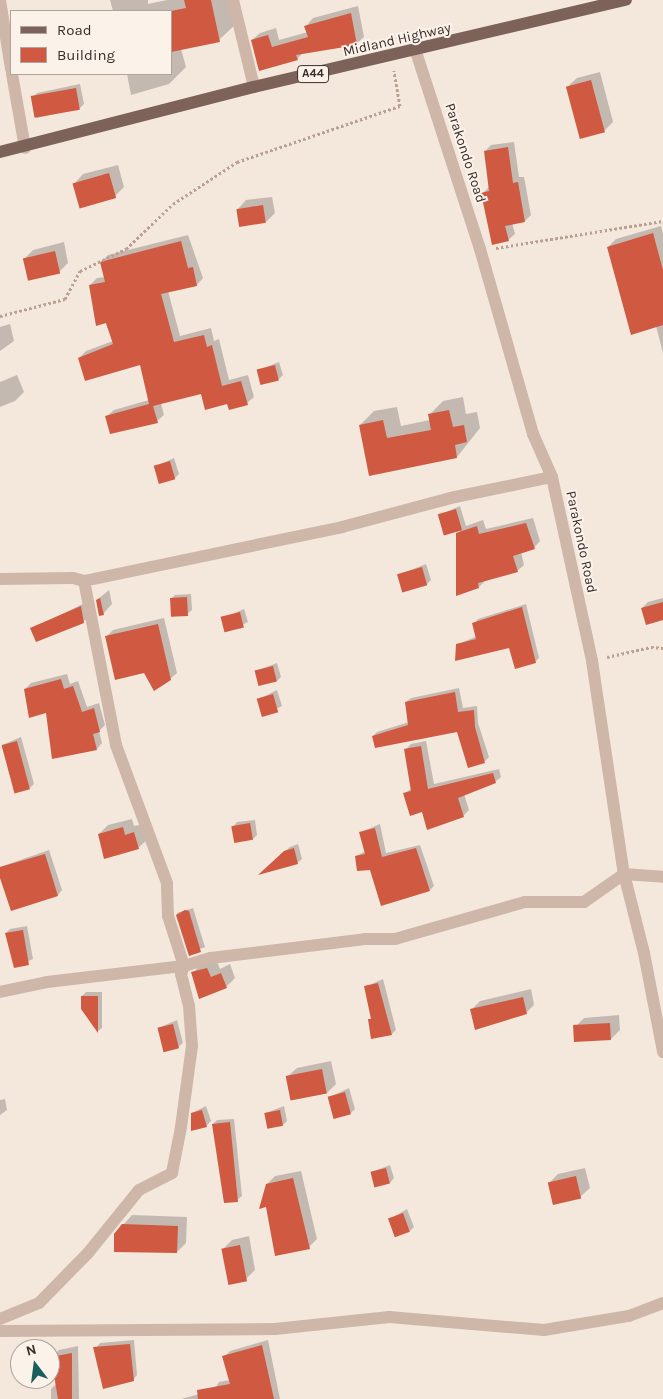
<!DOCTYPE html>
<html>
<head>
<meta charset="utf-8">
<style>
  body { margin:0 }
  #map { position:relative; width:663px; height:1399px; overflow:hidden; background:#f4e8dd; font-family:Karla,sans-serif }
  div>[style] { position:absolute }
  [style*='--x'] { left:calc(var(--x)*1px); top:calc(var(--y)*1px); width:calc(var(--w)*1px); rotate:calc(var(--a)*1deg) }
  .shadow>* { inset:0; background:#0003; transform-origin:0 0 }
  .building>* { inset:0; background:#cf5941; transform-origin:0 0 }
  .path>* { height:3px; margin-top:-1.5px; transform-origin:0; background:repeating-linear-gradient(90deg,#baa092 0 2.5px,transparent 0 5px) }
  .minor>* { height:12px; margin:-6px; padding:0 6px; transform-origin:6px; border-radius:6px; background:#ceb7a8 }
  .tertiary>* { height:12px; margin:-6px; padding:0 6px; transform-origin:6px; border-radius:6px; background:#ceb7a8 }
  .primary>* { height:12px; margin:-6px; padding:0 6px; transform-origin:6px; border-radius:6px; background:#7d6259 }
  span { translate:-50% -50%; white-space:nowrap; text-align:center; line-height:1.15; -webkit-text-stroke:4px #fbf2ea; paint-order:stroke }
  .shield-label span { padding:1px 4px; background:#fbf2ea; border:1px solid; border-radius:4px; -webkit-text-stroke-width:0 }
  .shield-label { font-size:12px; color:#3a2d29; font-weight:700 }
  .street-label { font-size:14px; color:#3a2d29 }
  .legend { position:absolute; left:10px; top:10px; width:162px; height:65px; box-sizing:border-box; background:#fbf2ea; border:1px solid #aea39d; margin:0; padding:6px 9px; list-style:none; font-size:15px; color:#3a2d29 }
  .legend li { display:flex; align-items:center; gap:10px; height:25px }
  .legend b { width:25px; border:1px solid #aea39d }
  .north { position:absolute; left:10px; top:1339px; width:50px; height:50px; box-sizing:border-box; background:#fbf2ea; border:1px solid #aea39d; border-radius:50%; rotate:345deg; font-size:14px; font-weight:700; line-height:20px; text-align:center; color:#3a2d29 }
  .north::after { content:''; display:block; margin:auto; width:18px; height:22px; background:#1a5f5f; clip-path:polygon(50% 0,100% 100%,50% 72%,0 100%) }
</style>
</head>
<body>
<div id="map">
  <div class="shadow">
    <div style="clip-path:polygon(110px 0,148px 0,148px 4px,167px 0,230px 0,236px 24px,219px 40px,181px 49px,186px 67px,169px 84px,131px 95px,127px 74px,171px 74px,171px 11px,113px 11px)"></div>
    <div style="clip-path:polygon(358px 6px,364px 37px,356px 44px,304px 52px,297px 59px,252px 40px,260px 33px,276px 28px,279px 40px,308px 32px,306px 26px,313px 18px)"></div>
    <div style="clip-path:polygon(600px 72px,613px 122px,604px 131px,567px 87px,577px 78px)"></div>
    <div style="clip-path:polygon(80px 84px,84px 104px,80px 108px,37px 118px,32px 98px,37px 93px)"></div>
    <div style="clip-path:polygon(514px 142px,519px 177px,524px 177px,531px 215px,525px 221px,512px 223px,515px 234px,508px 240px,483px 193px,489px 187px,485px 151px,491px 145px)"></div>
    <div style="clip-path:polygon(118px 165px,124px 187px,115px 196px,74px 184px,83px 174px)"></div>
    <div style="clip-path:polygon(272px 197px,275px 213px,266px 222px,240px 226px,237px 210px,246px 200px)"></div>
    <div style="clip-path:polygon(661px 226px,663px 234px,663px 353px,656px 326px,608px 247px,616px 239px)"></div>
    <div style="clip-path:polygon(188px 235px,203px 278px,197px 285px,168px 291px,180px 336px,211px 328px,214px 341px,219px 339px,229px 380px,248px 375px,254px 397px,247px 403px,228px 402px,202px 393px,161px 403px,164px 415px,157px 421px,107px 416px,114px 410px,149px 400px,141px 364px,79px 358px,86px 351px,113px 341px,90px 285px,97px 278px,105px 277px,101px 262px,108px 255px)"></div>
    <div style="clip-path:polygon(64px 242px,68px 263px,59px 272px,24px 259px,33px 250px)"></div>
    <div style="clip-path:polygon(10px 324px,14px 341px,0 351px,0 327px)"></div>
    <div style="clip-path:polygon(279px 362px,283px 375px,279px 379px,259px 370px)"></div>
    <div style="clip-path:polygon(17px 375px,24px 392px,15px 401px,0 407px,0 382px)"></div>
    <div style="clip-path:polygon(463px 397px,466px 414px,477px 412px,480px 428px,457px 457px,370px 474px,360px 425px,374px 411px,397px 407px,401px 426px,430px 420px,429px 415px,443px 401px)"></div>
    <div style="clip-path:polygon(174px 458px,179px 474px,175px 478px,155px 467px)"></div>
    <div style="clip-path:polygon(460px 506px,466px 526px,483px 520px,486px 529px,533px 518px,540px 541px,534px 548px,521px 552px,524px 565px,517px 571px,485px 581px,479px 587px,457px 534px,462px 529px,440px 515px)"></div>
    <div style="clip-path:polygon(426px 564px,431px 580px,427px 584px,398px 575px)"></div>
    <div style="clip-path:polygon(109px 590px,112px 604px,103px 614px,97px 600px)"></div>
    <div style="clip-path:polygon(191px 594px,192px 610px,187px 614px,171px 599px,175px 595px)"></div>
    <div style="clip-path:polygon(663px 598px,663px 618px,642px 608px,648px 602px)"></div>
    <div style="clip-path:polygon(85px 603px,88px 617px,83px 622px,31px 629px)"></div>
    <div style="clip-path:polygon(526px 604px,539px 658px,535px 662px,510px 647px,457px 645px,477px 636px,474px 624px,478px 619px)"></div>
    <div style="clip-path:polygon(244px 609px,248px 622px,227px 632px,223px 618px)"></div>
    <div style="clip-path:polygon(164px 618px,177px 673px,170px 679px,149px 682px,145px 672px,107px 636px,113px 630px)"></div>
    <div style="clip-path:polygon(277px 663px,281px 677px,277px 681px,256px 671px)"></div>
    <div style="clip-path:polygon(67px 674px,70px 684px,78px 681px,87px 707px,99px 703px,105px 725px,99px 731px,102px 743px,97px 749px,47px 711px,25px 689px,31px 683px)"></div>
    <div style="clip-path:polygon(459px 688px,463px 708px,477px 706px,478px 723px,489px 757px,484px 762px,458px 730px,373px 736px,377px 732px,409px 722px,406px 702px,411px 698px)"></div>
    <div style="clip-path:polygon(277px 690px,282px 706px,264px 715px,259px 699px)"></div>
    <div style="clip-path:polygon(21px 737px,34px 784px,30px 788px,2px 745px)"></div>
    <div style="clip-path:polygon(426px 741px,434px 784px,499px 769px,501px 777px,495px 782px,464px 794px,469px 810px,463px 816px,423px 810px,404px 794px,412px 788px,405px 750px,411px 744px)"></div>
    <div style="clip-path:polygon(132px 819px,134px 826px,144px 824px,148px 839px,138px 848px,99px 834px,108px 825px)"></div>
    <div style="clip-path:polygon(255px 820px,257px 835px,253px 839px,233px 827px,237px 822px)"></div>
    <div style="clip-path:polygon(380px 824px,386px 853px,420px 845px,434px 886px,430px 890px,382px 904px,371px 868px,356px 856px,366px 851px,361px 832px)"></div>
    <div style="clip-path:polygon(298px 844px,302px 859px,297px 863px,262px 872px,290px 847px)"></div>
    <div style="clip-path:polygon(49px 850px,62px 890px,58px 895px,12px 909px,0 867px)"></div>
    <div style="left:193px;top:908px;width:41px;height:17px;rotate:73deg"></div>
    <div style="clip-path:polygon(27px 926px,33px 959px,15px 967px,6px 933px,10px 929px)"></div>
    <div style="clip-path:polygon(216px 959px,220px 969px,230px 964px,235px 978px,226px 987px,199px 998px,193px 973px,202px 963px)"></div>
    <div style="clip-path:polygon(383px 979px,396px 1030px,392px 1034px,369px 1020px,372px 1017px,365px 987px)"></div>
    <div style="clip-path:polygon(531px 989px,534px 1005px,526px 1013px,472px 1009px,480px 1001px)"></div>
    <div style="clip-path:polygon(86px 992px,102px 992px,102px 1028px,98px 1031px,82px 1008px,82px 996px)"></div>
    <div style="clip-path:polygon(619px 1015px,620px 1030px,611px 1039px,575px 1027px,584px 1018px)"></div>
    <div style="clip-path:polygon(177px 1020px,183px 1043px,178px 1047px,158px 1028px)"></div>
    <div style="clip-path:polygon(331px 1061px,336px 1084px,327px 1093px,292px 1100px,287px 1077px,297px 1068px)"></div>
    <div style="clip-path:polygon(349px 1088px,355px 1109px,351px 1113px,330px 1097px)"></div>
    <div style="clip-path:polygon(5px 1099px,7px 1110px,0 1115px,0 1100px)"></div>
    <div style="clip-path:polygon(206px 1106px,211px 1121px,206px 1126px,192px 1113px)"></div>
    <div style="clip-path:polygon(284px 1106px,287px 1121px,283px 1125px,266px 1113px)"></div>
    <div style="clip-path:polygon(234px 1119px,242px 1196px,237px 1200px,213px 1124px,217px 1120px)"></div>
    <div style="clip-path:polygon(390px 1165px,394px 1178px,390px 1183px,372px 1172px)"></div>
    <div style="clip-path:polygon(585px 1168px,590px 1188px,580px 1197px,549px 1183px,558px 1174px)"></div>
    <div style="clip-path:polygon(301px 1171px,317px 1239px,309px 1247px,267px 1206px,267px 1184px,275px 1176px)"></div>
    <div style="clip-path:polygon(407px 1209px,414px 1227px,410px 1231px,390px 1219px)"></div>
    <div style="clip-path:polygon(132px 1215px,187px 1217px,186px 1243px,177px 1252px,123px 1225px)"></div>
    <div style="clip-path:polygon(249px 1236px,255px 1270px,246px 1279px,223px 1249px,232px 1240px)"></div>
    <div style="clip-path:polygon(134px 1340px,137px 1375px,133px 1380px,96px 1348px,100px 1343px)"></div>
    <div style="clip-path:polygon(268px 1340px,280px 1399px,181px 1399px,214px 1390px,219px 1382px,230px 1380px,224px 1357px,230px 1351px)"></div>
    <div style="clip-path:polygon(78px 1346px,79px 1399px,51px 1399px,51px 1389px,57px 1383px,52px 1357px,59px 1350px)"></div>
  </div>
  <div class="building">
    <div style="clip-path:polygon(184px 0,211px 0,220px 42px,171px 52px,171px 11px,186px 8px)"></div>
    <div style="clip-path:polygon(351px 13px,357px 45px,296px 55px,298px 60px,259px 71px,251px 40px,268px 35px,272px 47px,308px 37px,304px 26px)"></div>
    <div style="left:591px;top:80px;width:54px;height:26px;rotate:75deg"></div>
    <div style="left:76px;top:88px;width:22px;height:46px;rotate:80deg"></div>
    <div style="clip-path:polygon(508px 147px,513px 183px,518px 182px,525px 222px,505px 226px,509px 241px,492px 245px,481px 193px,489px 191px,484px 151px)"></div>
    <div style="left:109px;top:173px;width:26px;height:38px;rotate:74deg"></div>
    <div style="left:263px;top:205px;width:18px;height:27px;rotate:81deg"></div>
    <div style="clip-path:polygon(653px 233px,663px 270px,663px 325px,631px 335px,607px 247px)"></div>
    <div style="clip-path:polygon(181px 241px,188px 268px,193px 267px,197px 286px,161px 294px,174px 342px,204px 335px,207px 347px,212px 345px,222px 386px,241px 381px,248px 405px,229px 410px,227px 404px,205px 410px,201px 394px,153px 406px,158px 423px,110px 434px,105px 416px,149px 404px,140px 365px,85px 381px,78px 358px,113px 344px,106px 323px,96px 326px,89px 285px,105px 282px,100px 262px)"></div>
    <div style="left:55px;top:251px;width:23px;height:33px;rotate:77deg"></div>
    <div style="left:275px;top:365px;width:16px;height:19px;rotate:76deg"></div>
    <div style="clip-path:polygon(449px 410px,453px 427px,464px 425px,467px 442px,455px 445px,457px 458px,369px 476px,359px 425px,383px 420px,387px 438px,431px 430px,428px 414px)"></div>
    <div style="left:170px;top:461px;width:19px;height:17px;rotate:74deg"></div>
    <div style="left:456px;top:509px;width:22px;height:19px;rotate:74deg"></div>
    <div style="clip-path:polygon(526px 523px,535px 549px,513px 556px,518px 572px,478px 583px,479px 588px,456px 596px,456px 533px,477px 526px,479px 534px)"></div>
    <div style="left:422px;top:567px;width:19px;height:26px;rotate:74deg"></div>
    <div style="left:187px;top:597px;width:19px;height:17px;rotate:87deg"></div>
    <div style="clip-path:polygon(100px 598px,104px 615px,99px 616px,96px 600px)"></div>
    <div style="clip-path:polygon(663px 602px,663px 620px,646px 625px,641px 608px)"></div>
    <div style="clip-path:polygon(81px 606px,84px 623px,36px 642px,30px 628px)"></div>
    <div style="clip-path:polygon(522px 607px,536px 663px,515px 669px,509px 648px,455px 661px,456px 644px,476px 639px,472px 623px)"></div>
    <div style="left:240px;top:612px;width:16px;height:20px;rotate:76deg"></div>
    <div style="clip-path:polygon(158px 624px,171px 680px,154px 691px,144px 673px,115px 680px,105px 636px)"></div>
    <div style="left:273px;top:666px;width:16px;height:19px;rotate:76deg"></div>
    <div style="clip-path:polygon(61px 679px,64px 689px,73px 686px,82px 712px,94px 708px,100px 732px,93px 734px,97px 750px,52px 759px,46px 713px,29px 718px,24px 689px)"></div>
    <div style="clip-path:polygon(455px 692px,458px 712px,474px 710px,475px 727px,485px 763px,468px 768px,457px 732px,375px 748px,372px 736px,408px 725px,405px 702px)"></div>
    <div style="left:273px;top:694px;width:19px;height:17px;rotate:74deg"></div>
    <div style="left:17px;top:741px;width:50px;height:16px;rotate:75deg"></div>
    <div style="clip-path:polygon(421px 746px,428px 789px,493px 773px,496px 783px,458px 798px,464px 817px,427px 830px,422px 812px,410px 816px,403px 793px,411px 791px,404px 749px)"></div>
    <div style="left:250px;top:823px;width:17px;height:19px;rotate:80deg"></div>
    <div style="clip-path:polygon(123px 827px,125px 835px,134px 832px,139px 849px,104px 859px,98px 834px)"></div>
    <div style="clip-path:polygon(375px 828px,382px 857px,416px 848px,430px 891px,381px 906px,370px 870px,357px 871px,355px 856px,365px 854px,359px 832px)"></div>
    <div style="clip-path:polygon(294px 848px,298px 864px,258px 875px,284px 851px)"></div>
    <div style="clip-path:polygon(45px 854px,58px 896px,11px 911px,0 878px,0 867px)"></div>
    <div style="clip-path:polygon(185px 910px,189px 911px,201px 952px,189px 956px,176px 915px)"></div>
    <div style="clip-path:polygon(23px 930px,29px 965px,14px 968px,5px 933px)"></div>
    <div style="clip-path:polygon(207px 968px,211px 977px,221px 973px,227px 988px,199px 999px,191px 972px)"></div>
    <div style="clip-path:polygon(378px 983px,392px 1035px,371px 1039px,368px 1019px,371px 1019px,364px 986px)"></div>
    <div style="clip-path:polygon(81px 996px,98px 996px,98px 1033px,81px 1009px)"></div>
    <div style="clip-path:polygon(523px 997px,527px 1014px,475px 1030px,470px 1009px)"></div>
    <div style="left:610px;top:1023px;width:17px;height:37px;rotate:87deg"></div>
    <div style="left:173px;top:1024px;width:25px;height:16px;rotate:76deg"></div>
    <div style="left:322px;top:1069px;width:25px;height:37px;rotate:79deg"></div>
    <div style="left:345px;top:1092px;width:23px;height:18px;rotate:75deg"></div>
    <div style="clip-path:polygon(202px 1110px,207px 1127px,191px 1131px,191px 1113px)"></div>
    <div style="left:280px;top:1110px;width:16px;height:16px;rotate:79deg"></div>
    <div style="clip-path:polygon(230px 1122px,238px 1202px,224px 1203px,212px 1124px)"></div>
    <div style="left:386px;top:1168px;width:16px;height:16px;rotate:76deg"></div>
    <div style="left:576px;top:1176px;width:23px;height:29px;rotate:77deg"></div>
    <div style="clip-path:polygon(293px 1178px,310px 1249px,275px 1256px,266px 1207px,259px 1209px,266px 1184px)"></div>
    <div style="left:403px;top:1213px;width:20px;height:16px;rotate:70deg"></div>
    <div style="clip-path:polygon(122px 1224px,178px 1226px,177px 1253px,114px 1252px,114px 1234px)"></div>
    <div style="left:240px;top:1245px;width:37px;height:19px;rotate:79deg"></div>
    <div style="clip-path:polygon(130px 1344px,134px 1381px,103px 1389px,93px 1347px)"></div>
    <div style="clip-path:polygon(262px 1345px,274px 1399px,198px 1399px,197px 1390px,230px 1384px,222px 1356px)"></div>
    <div style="clip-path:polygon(72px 1353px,72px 1399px,58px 1399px,51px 1357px)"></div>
  </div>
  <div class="path">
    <div style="--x:496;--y:248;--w:169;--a:-9.2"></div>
    <div style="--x:0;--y:316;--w:67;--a:-14.7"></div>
    <div style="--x:65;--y:299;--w:32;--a:-62"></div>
    <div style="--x:80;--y:271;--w:51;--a:-25.6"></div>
    <div style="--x:126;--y:249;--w:65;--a:-43.8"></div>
    <div style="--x:173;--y:204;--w:77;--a:-33.3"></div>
    <div style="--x:237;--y:162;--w:172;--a:-19"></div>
    <div style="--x:400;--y:106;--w:36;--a:-100"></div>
    <div style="--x:607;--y:657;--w:45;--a:-12.8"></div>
    <div style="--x:651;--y:647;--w:12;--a:5"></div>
  </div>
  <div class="minor">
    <div style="--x:0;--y:0;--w:70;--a:80.9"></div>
    <div style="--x:233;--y:0;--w:89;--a:76.4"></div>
    <div style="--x:416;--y:52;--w:207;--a:72"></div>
    <div style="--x:480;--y:249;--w:192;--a:74"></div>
    <div style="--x:533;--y:434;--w:47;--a:66.2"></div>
    <div style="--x:552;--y:477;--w:188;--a:77.7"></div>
    <div style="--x:592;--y:661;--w:215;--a:81.5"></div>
    <div style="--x:624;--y:874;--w:81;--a:75.8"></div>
    <div style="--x:644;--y:953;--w:101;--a:79.1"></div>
    <div style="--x:12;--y:74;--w:75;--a:80"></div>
    <div style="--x:0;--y:579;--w:73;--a:-0.8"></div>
    <div style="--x:73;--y:578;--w:11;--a:15"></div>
    <div style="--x:84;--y:581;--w:264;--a:-11.8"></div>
    <div style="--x:342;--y:527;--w:117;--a:-14.9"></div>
    <div style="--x:455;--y:497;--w:99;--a:-11.7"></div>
    <div style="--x:0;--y:992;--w:48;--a:-12"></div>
    <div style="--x:47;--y:982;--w:138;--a:-6.7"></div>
    <div style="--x:184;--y:966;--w:52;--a:-107.7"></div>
    <div style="--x:168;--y:916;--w:33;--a:-92"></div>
    <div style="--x:167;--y:883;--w:147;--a:-110.3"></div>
    <div style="--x:116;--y:745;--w:167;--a:-101"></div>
    <div style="--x:0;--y:1319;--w:42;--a:-22.3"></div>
    <div style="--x:39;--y:1303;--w:70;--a:-45.6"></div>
    <div style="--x:88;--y:1253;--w:81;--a:-51"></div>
    <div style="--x:139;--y:1190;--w:37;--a:-27"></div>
    <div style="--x:172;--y:1173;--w:47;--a:-78.9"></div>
    <div style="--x:181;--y:1127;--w:82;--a:-82.3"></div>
    <div style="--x:192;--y:1046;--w:40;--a:-94.3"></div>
    <div style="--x:189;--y:1006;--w:33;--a:-104"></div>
    <div style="--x:181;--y:974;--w:9;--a:-69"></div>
    <div style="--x:184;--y:966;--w:28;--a:-17"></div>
    <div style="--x:211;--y:958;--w:155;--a:-7"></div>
    <div style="--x:365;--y:939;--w:30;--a:0"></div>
    <div style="--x:395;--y:939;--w:135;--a:-15.9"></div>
    <div style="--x:525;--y:902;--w:59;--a:0"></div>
    <div style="--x:584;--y:902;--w:49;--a:-35"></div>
    <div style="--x:624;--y:874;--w:39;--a:4"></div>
  </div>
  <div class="tertiary">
    <div style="--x:0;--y:1331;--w:275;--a:-0.4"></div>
    <div style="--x:275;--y:1329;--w:115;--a:-6"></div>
    <div style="--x:389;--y:1317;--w:156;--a:4.8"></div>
    <div style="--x:544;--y:1330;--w:86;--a:-9.4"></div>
    <div style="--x:629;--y:1316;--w:36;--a:-21"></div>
  </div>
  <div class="primary">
    <div style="--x:0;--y:152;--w:262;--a:-14.4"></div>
    <div style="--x:254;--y:87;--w:382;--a:-13.2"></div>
  </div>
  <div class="shield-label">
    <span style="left:313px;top:74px">A44</span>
  </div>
  <div class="street-label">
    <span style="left:397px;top:40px;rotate:-13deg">Midland Highway</span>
    <span style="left:465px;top:153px;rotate:72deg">Parakondo Road</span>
    <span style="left:581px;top:542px;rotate:78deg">Parakondo Road</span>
  </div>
  <ul class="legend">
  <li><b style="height:6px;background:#7d6259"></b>Road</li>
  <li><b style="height:14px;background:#cf5941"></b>Building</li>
  </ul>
  <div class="north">N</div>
</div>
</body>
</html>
